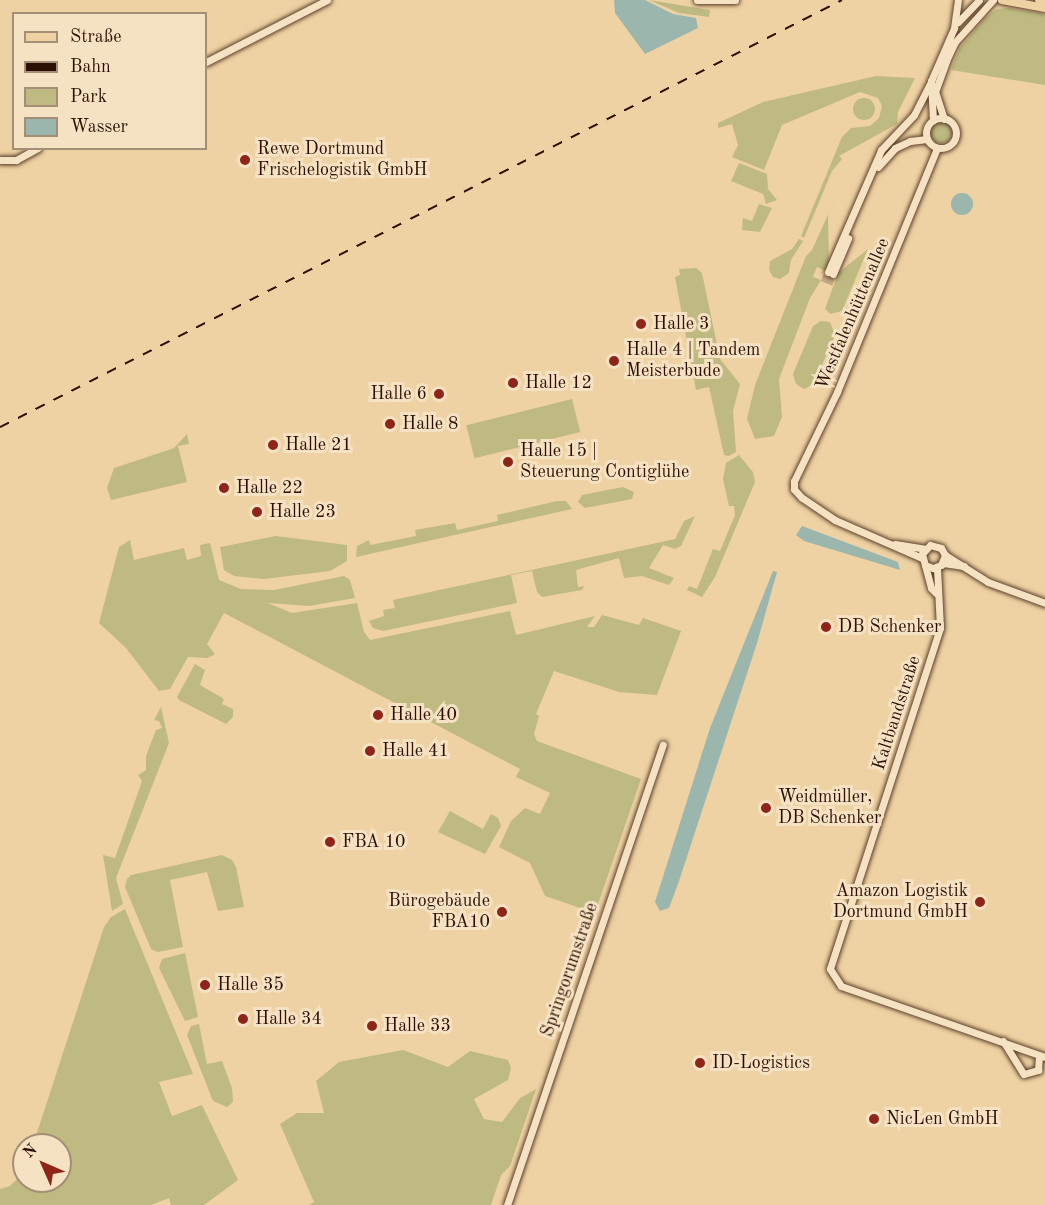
<!DOCTYPE html>
<html>
<head>
<meta charset="utf-8">
<style>
  body { margin:0 }
  #map { position:relative; width:1045px; height:1205px; overflow:hidden; background:#efd2a3; font-family:"Old Standard TT",serif }
  div>[style] { position:absolute }
  [style*='--x'] { left:calc(var(--x)*1px); top:calc(var(--y)*1px); width:calc(var(--w)*1px); rotate:calc(var(--a)*1deg) }
  .green>* { inset:0; background:#bfba81; transform-origin:0 0 }
  .round { border-radius:50% }
  .water>* { inset:0; background:#9bb6ad }
  .minor-tunnel>* { height:7px; margin-top:-3.5px; transform-origin:0; background:repeating-linear-gradient(90deg,#c8ab83 0 7px,transparent 0 10.5px) }
  .roads { filter:drop-shadow(0 0 2px #5c402a) drop-shadow(0 0 2px #5c402a) }
  .minor>* { height:7px; margin:-3.5px; padding:0 3.5px; transform-origin:3.5px; border-radius:3.5px; background:#f5e2c3 }
  .minor>.ring { margin:-3.5px; padding:0; box-sizing:content-box; background:none; border:7px solid #f5e2c3; border-radius:50% }
  .major>* { height:8px; margin:-4px; padding:0 4px; transform-origin:4px; border-radius:4px; background:#efd2a3 }
  .highway>* { height:10px; margin:-5px; padding:0 5px; transform-origin:5px; border-radius:5px; background:#efd2a3 }
  .rail>* { height:2px; margin-top:-1px; transform-origin:0; background:repeating-linear-gradient(90deg,#2b0f02 0 10px,transparent 0 20px) }
  .dots>* { width:16px; height:16px; translate:-50% -50%; box-sizing:border-box; border:3px solid #f5e2c3; border-radius:50% }
  span { translate:-50% -50%; white-space:nowrap; text-align:center; line-height:1.15; -webkit-text-stroke:6px #f5e2c3; paint-order:stroke }
  .poi-label { font-size:18px; color:#2b0f02 }
  .left { translate:0 -50%; text-align:left }
  .right { translate:-100% -50%; text-align:right }
  .street-label { font-size:18px; color:#2b0f02 }
  .legend { position:absolute; left:12px; top:12px; width:195px; height:138px; box-sizing:border-box; background:#f5e2c3; border:2px solid #a48e76; margin:0; padding:8px 10px; list-style:none; font-size:18px; color:#2b0f02 }
  .legend li { display:flex; align-items:center; gap:12px; height:30px }
  .legend b { width:30px; border:2px solid #a48e76 }
  .north { position:absolute; left:12px; top:1133px; width:60px; height:60px; box-sizing:border-box; background:#f5e2c3; border:2px solid #a48e76; border-radius:50%; rotate:315deg; font-size:16px; font-weight:700; line-height:24px; text-align:center; color:#2b0f02 }
  .north::after { content:''; display:block; margin:auto; width:21px; height:27px; background:#8f2418; clip-path:polygon(50% 0,100% 100%,50% 72%,0 100%) }
</style>
</head>
<body>
<div id="map">
  <div class="green">
    <div style="clip-path:polygon(649px 0,710px 10px,709px 17px,679px 13px)"></div>
    <div style="clip-path:polygon(1009px 8px,1045px 14px,1045px 85px,951px 70px,959px 49px,984px 19px,997px 9px)"></div>
    <div style="clip-path:polygon(876px 76px,915px 78px,898px 112px,897px 124px,839px 156px,842px 159px,832px 171px,804px 238px,801px 236px,842px 137px,851px 128px,870px 126px,879px 118px,882px 106px,878px 98px,860px 92px,782px 125px,764px 170px,732px 157px,738px 145px,732px 124px,718px 128px,718px 123px,763px 102px)"></div>
    <div class="round" style="left:853px;top:98px;width:22px;height:22px"></div>
    <div class="round" style="left:930px;top:121px;width:22px;height:22px"></div>
    <div style="clip-path:polygon(739px 163px,767px 174px,768px 189px,777px 200px,766px 204px,763px 194px,731px 181px)"></div>
    <div style="clip-path:polygon(850px 166px,828px 215px,829px 265px,826px 271px,817px 267px,813px 277px,821px 280px,810px 298px,779px 379px,782px 417px,774px 436px,755px 439px,747px 419px,755px 385px,806px 256px,812px 250px)"></div>
    <div style="clip-path:polygon(759px 204px,772px 208px,760px 232px,742px 230px,743px 218px,752px 221px)"></div>
    <div style="clip-path:polygon(799px 239px,803px 241px,791px 260px,789px 273px,780px 279px,773px 277px,769px 270px,770px 261px,792px 249px)"></div>
    <div style="clip-path:polygon(868px 249px,842px 311px,830px 314px,825px 309px,838px 273px)"></div>
    <div style="clip-path:polygon(696px 268px,702px 273px,720px 359px,740px 384px,733px 411px,736px 452px,729px 456px,724px 455px,709px 387px,696px 390px,675px 277px,680px 275px,679px 269px)"></div>
    <div style="clip-path:polygon(821px 321px,830px 322px,835px 335px,814px 384px,804px 389px,796px 384px,793px 374px,813px 326px)"></div>
    <div style="left:572px;top:399px;width:34px;height:109px;rotate:76deg"></div>
    <div style="clip-path:polygon(187px 434px,189px 444px,178px 446px,187px 482px,111px 500px,107px 488px,114px 468px,174px 448px)"></div>
    <div style="clip-path:polygon(739px 455px,753px 472px,755px 482px,715px 577px,702px 597px,687px 590px,689px 586px,697px 589px,713px 549px,720px 551px,735px 515px,734px 506px,729px 506px,723px 479px,726px 463px)"></div>
    <div style="clip-path:polygon(623px 487px,634px 492px,632px 499px,585px 508px,578px 502px,582px 495px)"></div>
    <div style="clip-path:polygon(557px 501px,566px 501px,572px 509px,356px 557px,357px 546px,369px 540px,370px 545px,416px 536px,415px 530px,455px 523px,457px 530px,498px 521px,497px 515px)"></div>
    <div style="clip-path:polygon(695px 516px,681px 546px,675px 549px,663px 545px,649px 568px,674px 578px,669px 585px,642px 576px,624px 578px,619px 558px,576px 570px,578px 587px,584px 586px,582px 590px,542px 597px,537px 592px,532px 571px,511px 575px,517px 603px,383px 631px,373px 628px,369px 621px,384px 616px,383px 610px,395px 608px,393px 600px,675px 539px,684px 521px)"></div>
    <div style="clip-path:polygon(276px 536px,347px 545px,347px 561px,330px 571px,264px 579px,234px 576px,224px 570px,220px 547px)"></div>
    <div style="clip-path:polygon(130px 540px,134px 560px,184px 548px,187px 560px,198px 557px,201px 556px,200px 545px,210px 543px,219px 580px,241px 589px,274px 590px,344px 576px,350px 580px,355px 598px,309px 606px,268px 603px,292px 613px,357px 603px,364px 632px,370px 640px,510px 611px,516px 635px,595px 616px,587px 627px,594px 627px,602px 615px,639px 625px,643px 618px,681px 631px,657px 695px,619px 692px,554px 671px,536px 714px,539px 716px,534px 734px,537px 741px,641px 779px,595px 913px,545px 896px,530px 863px,499px 847px,511px 821px,525px 808px,540px 814px,550px 793px,516px 777px,520px 769px,224px 613px,207px 644px,215px 654px,208px 658px,188px 657px,170px 689px,159px 691px,126px 648px,99px 623px,119px 547px)"></div>
    <div style="clip-path:polygon(195px 664px,205px 670px,200px 685px,224px 699px,222px 704px,233px 709px,233px 717px,226px 724px,179px 700px,177px 697px)"></div>
    <div style="clip-path:polygon(161px 707px,169px 743px,116px 878px,123px 904px,112px 911px,103px 855px,115px 858px,142px 781px,138px 775px,146px 770px,146px 756px,156px 730px,162px 728px,159px 721px,154px 720px)"></div>
    <div style="clip-path:polygon(450px 811px,483px 829px,491px 814px,498px 818px,501px 826px,485px 854px,438px 832px)"></div>
    <div style="clip-path:polygon(222px 855px,232px 860px,236px 867px,244px 907px,218px 911px,207px 872px,170px 880px,183px 947px,158px 952px,151px 949px,125px 887px,127px 879px,131px 875px)"></div>
    <div style="clip-path:polygon(125px 909px,193px 1074px,159px 1082px,172px 1116px,202px 1105px,238px 1180px,204px 1205px,171px 1205px,169px 1198px,151px 1205px,0 1205px,0 1189px,10px 1186px,24px 1172px,24px 1181px,60px 1181px,60px 1145px,33px 1145px,104px 927px,111px 917px)"></div>
    <div style="clip-path:polygon(185px 953px,198px 1017px,185px 1021px,159px 968px,162px 959px)"></div>
    <div style="clip-path:polygon(199px 1024px,207px 1064px,222px 1061px,232px 1088px,233px 1102px,227px 1107px,213px 1101px,187px 1035px,191px 1026px)"></div>
    <div style="clip-path:polygon(403px 1050px,448px 1067px,470px 1051px,508px 1060px,511px 1068px,508px 1080px,474px 1099px,484px 1119px,502px 1122px,520px 1098px,536px 1089px,510px 1166px,501px 1175px,491px 1205px,309px 1205px,314px 1202px,280px 1124px,297px 1113px,324px 1113px,316px 1081px,339px 1062px)"></div>
  </div>
  <div class="water">
    <div style="clip-path:polygon(614px 0,645px 0,673px 14px,696px 18px,698px 28px,645px 54px,615px 13px)"></div>
    <div class="round" style="left:951px;top:193px;width:22px;height:22px"></div>
    <div style="clip-path:polygon(802px 526px,898px 562px,900px 570px,804px 541px,796px 535px)"></div>
    <div style="clip-path:polygon(773px 571px,777px 572px,757px 643px,679px 881px,669px 908px,660px 911px,655px 902px,710px 728px)"></div>
  </div>
  <div class="minor-tunnel">
    <div style="--x:824;--y:282;--w:11;--a:-68"></div>
    <div style="--x:829;--y:284;--w:11;--a:-68"></div>
  </div>
  <div class="roads">
    <div class="minor">
      <div style="--x:697;--y:0;--w:38;--a:0"></div>
      <div style="--x:958;--y:22;--w:30;--a:-46"></div>
      <div style="--x:206;--y:62;--w:136;--a:-27.1"></div>
      <div class="ring" style="left:926px;top:118px;width:23px;height:23px"></div>
      <div style="--x:944;--y:119;--w:28;--a:-108"></div>
      <div style="--x:935;--y:92;--w:33;--a:-70"></div>
      <div style="--x:946;--y:61;--w:21;--a:-65"></div>
      <div style="--x:955;--y:42;--w:57;--a:-47.9"></div>
      <div style="--x:933;--y:120;--w:39;--a:-93"></div>
      <div style="--x:931;--y:81;--w:58;--a:-66.5"></div>
      <div style="--x:954;--y:28;--w:28;--a:-82"></div>
      <div style="--x:0;--y:160;--w:16;--a:0"></div>
      <div style="--x:16;--y:160;--w:25;--a:-29"></div>
      <div style="--x:878;--y:167;--w:25;--a:-48"></div>
      <div style="--x:895;--y:148;--w:17;--a:-25"></div>
      <div style="--x:910;--y:141;--w:17;--a:-7"></div>
      <div style="--x:828;--y:272;--w:133;--a:-66.5"></div>
      <div style="--x:881;--y:150;--w:48;--a:-46.7"></div>
      <div style="--x:914;--y:115;--w:38;--a:-63"></div>
      <div style="--x:833;--y:274;--w:39;--a:-67"></div>
      <div style="--x:895;--y:544;--w:30;--a:9"></div>
      <div style="--x:945;--y:555;--w:51;--a:32.1"></div>
      <div style="--x:988;--y:582;--w:61;--a:20.2"></div>
      <div style="--x:922;--y:558;--w:95;--a:-156.4"></div>
      <div style="--x:835;--y:520;--w:40;--a:-146"></div>
      <div style="--x:802;--y:498;--w:12;--a:-132"></div>
      <div style="--x:794;--y:489;--w:8;--a:-90"></div>
      <div style="--x:794;--y:481;--w:99;--a:-64.2"></div>
      <div style="--x:837;--y:392;--w:264;--a:-67.7"></div>
      <div style="--x:943;--y:563;--w:21;--a:8"></div>
      <div style="--x:925;--y:565;--w:9;--a:21"></div>
      <div style="--x:933;--y:568;--w:9;--a:-21"></div>
      <div style="--x:941;--y:565;--w:11;--a:-68"></div>
      <div style="--x:945;--y:555;--w:8;--a:-120"></div>
      <div style="--x:941;--y:548;--w:11;--a:-165"></div>
      <div style="--x:930;--y:545;--w:12;--a:132"></div>
      <div style="--x:922;--y:554;--w:35;--a:75"></div>
      <div style="--x:931;--y:588;--w:7;--a:45"></div>
      <div style="--x:937;--y:568;--w:60;--a:87.1"></div>
      <div style="--x:940;--y:628;--w:358;--a:107.9"></div>
      <div style="--x:830;--y:969;--w:20;--a:57"></div>
      <div style="--x:841;--y:986;--w:216;--a:19.2"></div>
      <div style="--x:1003;--y:1041;--w:39;--a:58"></div>
      <div style="--x:1024;--y:1074;--w:15;--a:-16"></div>
      <div style="--x:1038;--y:1070;--w:14;--a:-86"></div>
      <div style="--x:507;--y:1205;--w:486;--a:-71.3"></div>
    </div>
    <div class="major">
      <div style="--x:1002;--y:0;--w:44;--a:10.5"></div>
    </div>
    <div class="highway">
      <div style="--x:1040;--y:0;--w:6;--a:31"></div>
    </div>
  </div>
  <div class="rail">
    <div style="--x:0;--y:427;--w:944;--a:-26.89"></div>
  </div>
  <div class="dots">
    <div style="left:245px;top:160px;background:#8f2418"></div>
    <div style="left:641px;top:324px;background:#8f2418"></div>
    <div style="left:614px;top:361px;background:#8f2418"></div>
    <div style="left:513px;top:383px;background:#8f2418"></div>
    <div style="left:439px;top:394px;background:#8f2418"></div>
    <div style="left:390px;top:424px;background:#8f2418"></div>
    <div style="left:273px;top:445px;background:#8f2418"></div>
    <div style="left:508px;top:462px;background:#8f2418"></div>
    <div style="left:224px;top:488px;background:#8f2418"></div>
    <div style="left:257px;top:512px;background:#8f2418"></div>
    <div style="left:826px;top:627px;background:#8f2418"></div>
    <div style="left:378px;top:715px;background:#8f2418"></div>
    <div style="left:370px;top:751px;background:#8f2418"></div>
    <div style="left:766px;top:808px;background:#8f2418"></div>
    <div style="left:330px;top:842px;background:#8f2418"></div>
    <div style="left:980px;top:902px;background:#8f2418"></div>
    <div style="left:502px;top:912px;background:#8f2418"></div>
    <div style="left:205px;top:985px;background:#8f2418"></div>
    <div style="left:243px;top:1019px;background:#8f2418"></div>
    <div style="left:372px;top:1026px;background:#8f2418"></div>
    <div style="left:700px;top:1063px;background:#8f2418"></div>
    <div style="left:874px;top:1119px;background:#8f2418"></div>
  </div>
  <div class="poi-label">
    <span class="left" style="left:257px;top:160px">Rewe Dortmund<br>Frischelogistik GmbH</span>
    <span class="left" style="left:653px;top:324px">Halle 3</span>
    <span class="left" style="left:626px;top:361px">Halle 4 | Tandem<br>Meisterbude</span>
    <span class="left" style="left:525px;top:383px">Halle 12</span>
    <span class="right" style="left:427px;top:394px">Halle 6</span>
    <span class="left" style="left:402px;top:424px">Halle 8</span>
    <span class="left" style="left:285px;top:445px">Halle 21</span>
    <span class="left" style="left:520px;top:462px">Halle 15 |<br>Steuerung Contiglühe</span>
    <span class="left" style="left:236px;top:488px">Halle 22</span>
    <span class="left" style="left:269px;top:512px">Halle 23</span>
    <span class="left" style="left:838px;top:627px">DB Schenker</span>
    <span class="left" style="left:390px;top:715px">Halle 40</span>
    <span class="left" style="left:382px;top:751px">Halle 41</span>
    <span class="left" style="left:778px;top:808px">Weidmüller,<br>DB Schenker</span>
    <span class="left" style="left:342px;top:842px">FBA 10</span>
    <span class="right" style="left:968px;top:902px">Amazon Logistik<br>Dortmund GmbH</span>
    <span class="right" style="left:490px;top:912px">Bürogebäude<br>FBA10</span>
    <span class="left" style="left:217px;top:985px">Halle 35</span>
    <span class="left" style="left:255px;top:1019px">Halle 34</span>
    <span class="left" style="left:384px;top:1026px">Halle 33</span>
    <span class="left" style="left:712px;top:1063px">ID-Logistics</span>
    <span class="left" style="left:886px;top:1119px">NicLen GmbH</span>
  </div>
  <div class="street-label">
    <span style="left:853px;top:314px;rotate:-67deg">Westfalenhüttenallee</span>
    <span style="left:897px;top:713px;rotate:-72deg">Kaltbandstraße</span>
    <span style="left:570px;top:970px;rotate:-71deg">Springorumstraße</span>
  </div>
  <ul class="legend">
  <li><b style="height:8px;background:#efd2a3"></b>Straße</li>
  <li><b style="height:8px;background:#2b0f02"></b>Bahn</li>
  <li><b style="height:16px;background:#bfba81"></b>Park</li>
  <li><b style="height:16px;background:#9bb6ad"></b>Wasser</li>
  </ul>
  <div class="north">N</div>
</div>
</body>
</html>
